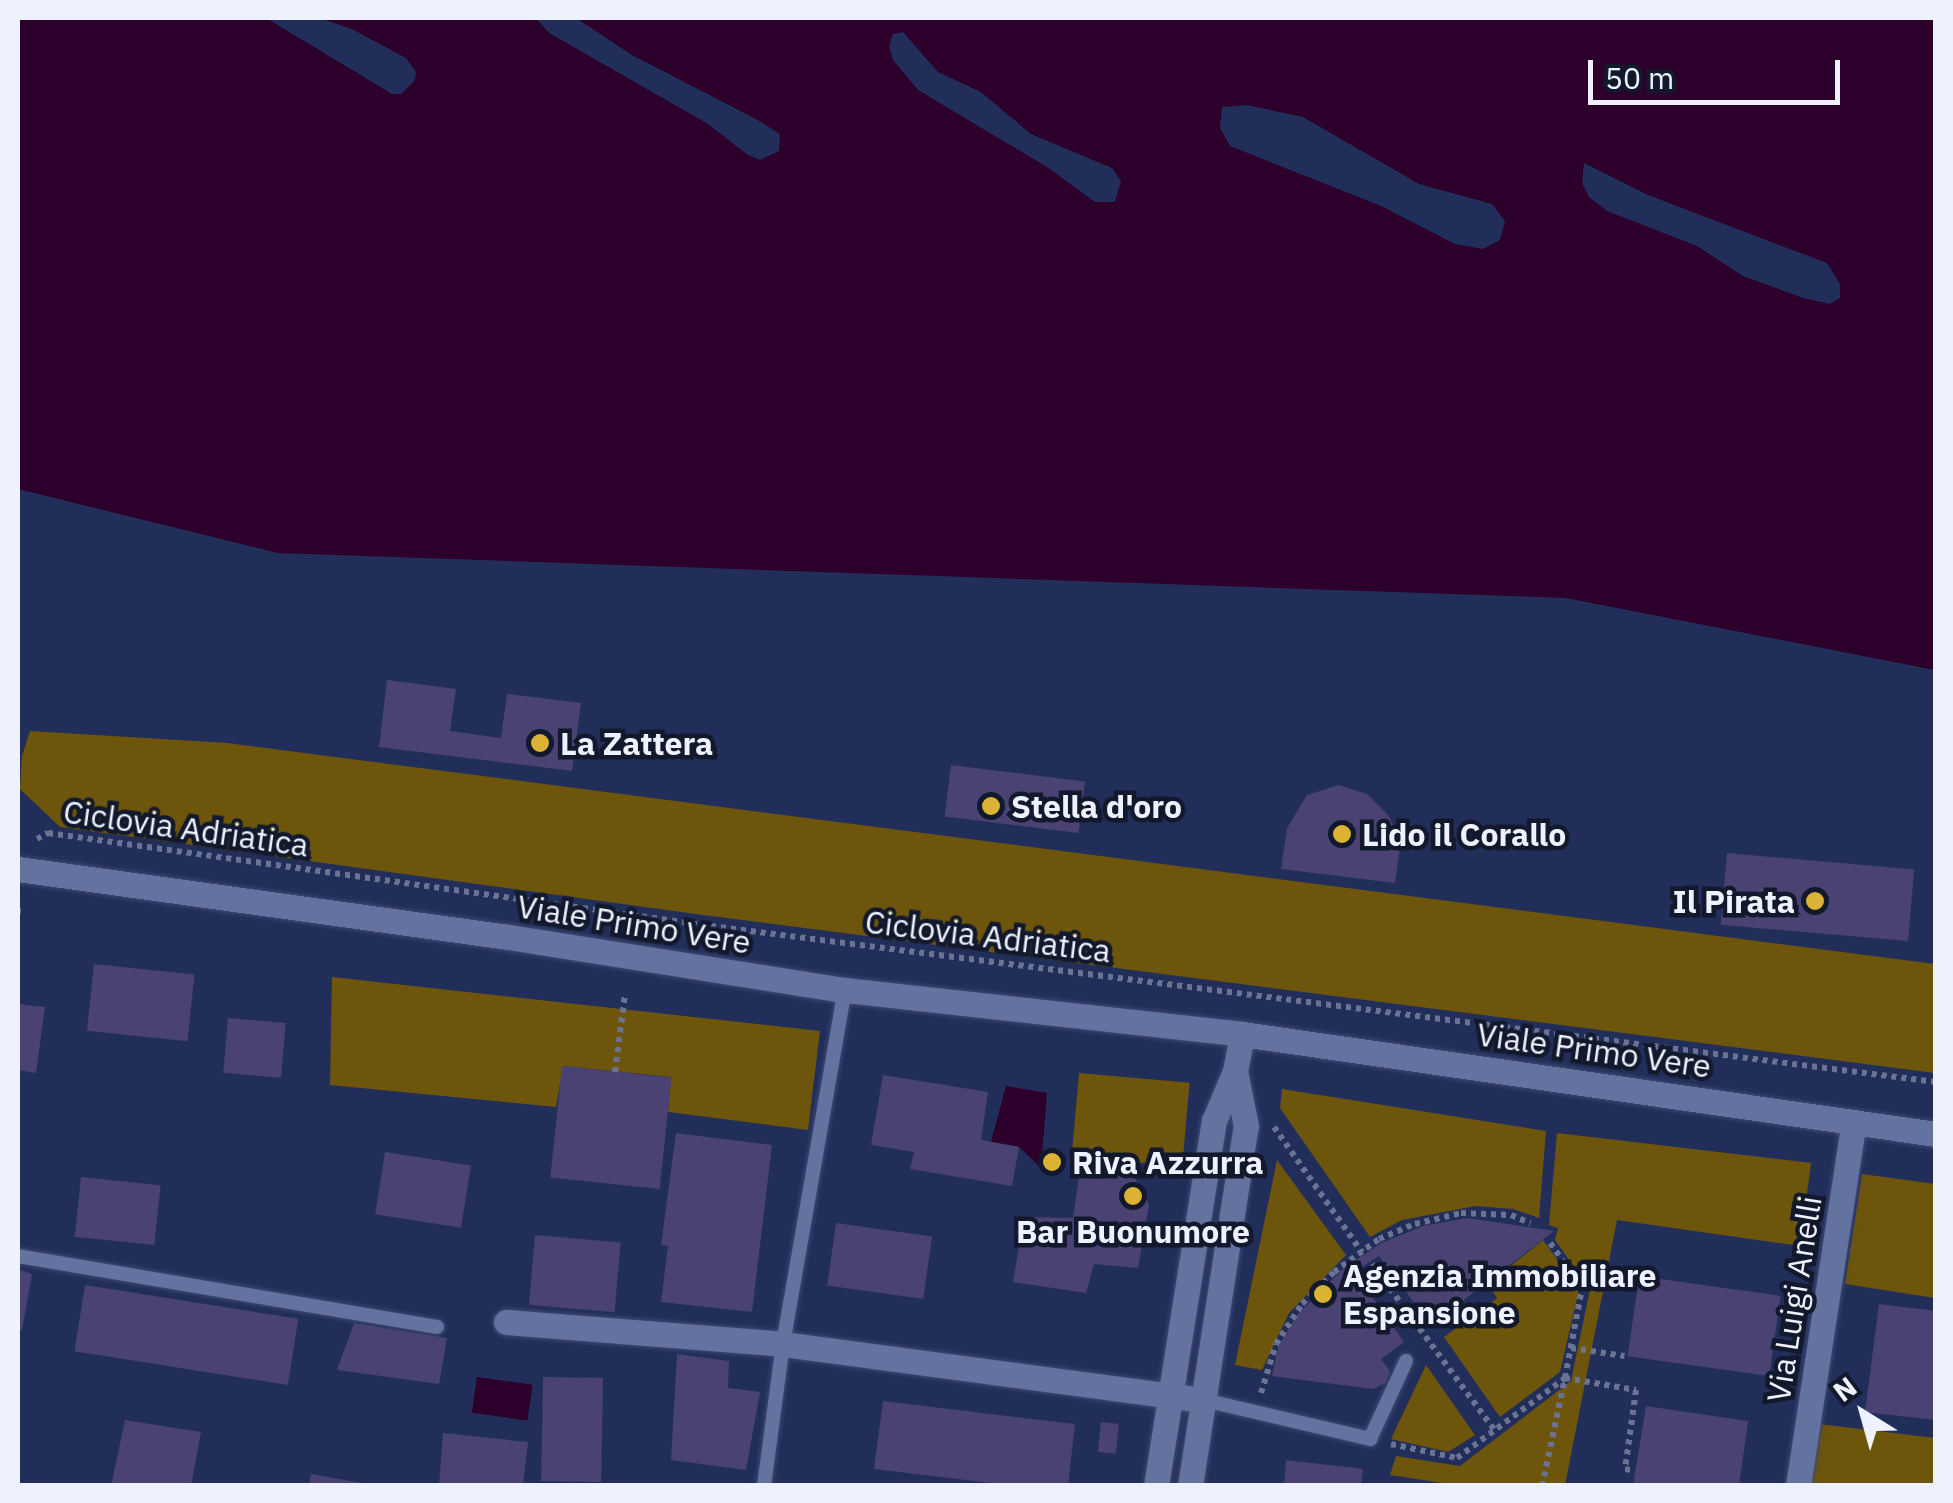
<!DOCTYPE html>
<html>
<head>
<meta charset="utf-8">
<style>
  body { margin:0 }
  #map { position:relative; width:1953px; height:1503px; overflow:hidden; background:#222e5a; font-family:"IBM Plex Sans",sans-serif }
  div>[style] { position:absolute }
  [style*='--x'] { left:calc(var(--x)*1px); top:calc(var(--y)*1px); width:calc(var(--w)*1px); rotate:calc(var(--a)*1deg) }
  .green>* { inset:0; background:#6d560c; transform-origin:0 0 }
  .water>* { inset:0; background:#2d002c; transform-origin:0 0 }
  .pier>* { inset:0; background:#222e5a }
  .building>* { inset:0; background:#4a4273; transform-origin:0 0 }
  .path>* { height:6px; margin-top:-3px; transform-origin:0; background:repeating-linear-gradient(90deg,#6a7393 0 5px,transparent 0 10px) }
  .roads { filter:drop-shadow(0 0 2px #3f4971) drop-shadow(0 0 2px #3f4971) }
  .service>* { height:14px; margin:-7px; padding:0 7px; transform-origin:7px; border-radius:7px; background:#64729f }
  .minor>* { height:25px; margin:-12.5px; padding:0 12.5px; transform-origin:12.5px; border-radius:12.5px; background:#64729f }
  .tertiary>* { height:25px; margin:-12.5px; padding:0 12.5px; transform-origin:12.5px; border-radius:12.5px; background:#64729f }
  .dots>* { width:28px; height:28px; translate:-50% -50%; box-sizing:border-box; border:5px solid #13192c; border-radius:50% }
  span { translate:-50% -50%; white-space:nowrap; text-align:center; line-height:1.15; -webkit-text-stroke:9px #13192c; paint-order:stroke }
  .poi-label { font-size:32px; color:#eef2fe; font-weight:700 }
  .left { translate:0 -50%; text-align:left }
  .right { translate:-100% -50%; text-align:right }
  .street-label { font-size:32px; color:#eef2fe }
  .frame { position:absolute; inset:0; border:20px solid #eef2fe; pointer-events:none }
  .north { position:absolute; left:1813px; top:1363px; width:100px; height:100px; -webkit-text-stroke:8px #13192c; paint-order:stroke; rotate:323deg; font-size:28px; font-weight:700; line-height:40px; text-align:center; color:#eef2fe }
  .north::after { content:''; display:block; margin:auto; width:35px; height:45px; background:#eef2fe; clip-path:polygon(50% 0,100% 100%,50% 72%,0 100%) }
  .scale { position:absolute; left:1588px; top:60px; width:252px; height:45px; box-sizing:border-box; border:5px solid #eef2fe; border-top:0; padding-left:12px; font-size:30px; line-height:35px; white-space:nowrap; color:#eef2fe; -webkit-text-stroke:8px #13192c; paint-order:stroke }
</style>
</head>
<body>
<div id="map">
  <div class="green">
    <div style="clip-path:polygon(30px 731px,227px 743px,1935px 964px,1935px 1073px,703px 915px,60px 827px,20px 789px,22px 756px)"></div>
    <div style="clip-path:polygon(332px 977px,820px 1031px,808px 1130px,668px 1112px,671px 1077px,563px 1066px,556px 1107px,330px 1085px)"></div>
    <div style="left:1079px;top:1073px;width:111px;height:84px;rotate:5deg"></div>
    <div style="clip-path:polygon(1282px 1089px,1546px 1131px,1539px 1218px,1513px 1209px,1476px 1206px,1402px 1220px,1370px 1237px,1280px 1108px)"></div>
    <div style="clip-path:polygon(1557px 1133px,1811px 1163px,1800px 1246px,1617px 1220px,1565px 1485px,1456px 1485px,1390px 1475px,1396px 1456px,1460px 1466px,1571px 1381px,1590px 1289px,1555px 1240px,1558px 1228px,1549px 1225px)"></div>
    <div style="clip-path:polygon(1277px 1160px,1346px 1255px,1289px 1313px,1262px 1370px,1235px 1365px)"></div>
    <div style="clip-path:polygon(1862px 1174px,1935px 1184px,1935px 1298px,1845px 1284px)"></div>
    <div style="clip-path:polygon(1543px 1240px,1579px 1290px,1560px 1372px,1500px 1417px,1444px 1337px,1497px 1298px,1488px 1284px)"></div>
    <div style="clip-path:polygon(1426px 1365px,1475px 1435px,1448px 1452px,1391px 1439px)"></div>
    <div style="clip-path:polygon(1819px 1424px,1935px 1438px,1935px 1485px,1809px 1486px)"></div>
  </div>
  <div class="water">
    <div style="clip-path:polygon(18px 18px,1935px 18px,1935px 670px,1566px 598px,278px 553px,18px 489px)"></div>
    <div style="clip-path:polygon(1006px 1086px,1047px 1093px,1041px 1168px,1019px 1147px,991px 1142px)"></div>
    <div style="left:477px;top:1377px;width:56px;height:36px;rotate:8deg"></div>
  </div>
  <div class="pier">
    <div style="clip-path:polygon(266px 18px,319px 18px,352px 29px,406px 58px,416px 72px,415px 80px,401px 94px,392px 94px)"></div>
    <div style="clip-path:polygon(536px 18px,576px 18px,632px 55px,756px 119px,780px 134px,779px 151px,760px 160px,748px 155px,708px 124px,549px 33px)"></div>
    <div style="clip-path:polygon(903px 32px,938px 72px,981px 92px,1031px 134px,1112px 168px,1121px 181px,1115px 202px,1095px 202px,1047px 167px,918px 90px,893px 60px,889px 46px,893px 34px)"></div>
    <div style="clip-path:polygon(1247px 105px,1303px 117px,1419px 184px,1492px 204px,1505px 221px,1500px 240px,1483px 249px,1455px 244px,1381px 206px,1230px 146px,1220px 128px,1222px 107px)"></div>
    <div style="clip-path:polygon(1584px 163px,1648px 195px,1827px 263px,1840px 284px,1840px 298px,1830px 304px,1803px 298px,1743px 276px,1697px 246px,1607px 211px,1589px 197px,1582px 183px)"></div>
  </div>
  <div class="building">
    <div style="clip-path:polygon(387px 680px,456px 689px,450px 731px,501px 738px,507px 694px,581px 703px,572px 771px,379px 747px)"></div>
    <div style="left:951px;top:765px;width:135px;height:52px;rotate:7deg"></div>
    <div style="clip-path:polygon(1339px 785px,1367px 794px,1388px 815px,1401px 840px,1395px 883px,1281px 869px,1287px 828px,1307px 795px)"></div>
    <div style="left:1727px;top:853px;width:188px;height:72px;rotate:5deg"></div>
    <div style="left:94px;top:964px;width:101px;height:67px;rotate:6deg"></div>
    <div style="clip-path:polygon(18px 1004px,45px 1007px,36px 1073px,18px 1070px)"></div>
    <div style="left:228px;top:1018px;width:58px;height:55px;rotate:5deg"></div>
    <div style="left:562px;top:1066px;width:110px;height:112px;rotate:6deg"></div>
    <div style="clip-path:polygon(883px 1075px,988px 1092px,981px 1140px,1019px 1147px,1012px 1186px,910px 1169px,914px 1152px,871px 1145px)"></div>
    <div style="clip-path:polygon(676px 1133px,772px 1145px,752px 1312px,661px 1302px,668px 1246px,661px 1245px)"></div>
    <div style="left:385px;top:1152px;width:87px;height:63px;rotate:9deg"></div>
    <div style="clip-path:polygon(1081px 1163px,1117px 1167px,1133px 1176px,1143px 1190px,1149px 1205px,1138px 1268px,1094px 1264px,1086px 1293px,1013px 1282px,1024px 1217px,1073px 1218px)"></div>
    <div style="left:81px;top:1177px;width:80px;height:60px;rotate:6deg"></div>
    <div style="clip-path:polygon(1467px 1218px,1554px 1231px,1431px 1325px,1379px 1256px,1354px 1272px,1404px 1342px,1381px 1359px,1390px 1371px,1386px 1383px,1373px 1389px,1272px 1376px,1278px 1347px,1297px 1315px,1343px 1269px,1381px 1243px,1423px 1226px)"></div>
    <div style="left:836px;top:1223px;width:97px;height:63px;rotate:8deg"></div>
    <div style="left:535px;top:1235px;width:86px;height:70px;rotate:5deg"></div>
    <div style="clip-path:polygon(18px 1269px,32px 1274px,22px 1330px,18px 1330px)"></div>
    <div style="left:1639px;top:1276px;width:143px;height:81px;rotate:8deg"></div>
    <div style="left:85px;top:1285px;width:216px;height:67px;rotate:9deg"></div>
    <div style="clip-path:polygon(1879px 1304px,1936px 1311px,1936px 1420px,1865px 1412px)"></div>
    <div style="clip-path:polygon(354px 1323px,447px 1338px,439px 1384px,337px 1370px)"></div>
    <div style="clip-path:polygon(677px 1354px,729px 1361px,728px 1388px,760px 1392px,746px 1470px,671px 1460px)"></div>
    <div style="left:543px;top:1377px;width:60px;height:104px;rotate:1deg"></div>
    <div style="clip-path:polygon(883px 1401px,1075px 1424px,1068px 1486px,1016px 1486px,874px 1469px)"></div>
    <div style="clip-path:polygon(1646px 1406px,1748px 1421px,1739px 1486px,1633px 1486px)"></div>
    <div style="clip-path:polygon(125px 1420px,201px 1432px,191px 1486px,111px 1486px)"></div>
    <div style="left:1101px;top:1422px;width:18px;height:30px;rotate:6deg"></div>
    <div style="clip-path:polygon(443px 1433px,528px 1442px,523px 1486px,439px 1486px)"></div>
    <div style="clip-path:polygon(1286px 1460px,1363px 1469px,1361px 1486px,1284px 1486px)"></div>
    <div style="clip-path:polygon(311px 1474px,367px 1484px,367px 1486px,309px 1486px)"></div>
  </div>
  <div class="path">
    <div style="--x:37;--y:839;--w:13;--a:-29"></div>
    <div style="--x:48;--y:833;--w:669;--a:7.98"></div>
    <div style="--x:711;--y:926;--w:1235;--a:7.26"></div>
    <div style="--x:18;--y:911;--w:3;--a:0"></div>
    <div style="--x:615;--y:1072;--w:79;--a:-82.7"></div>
    <div style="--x:1274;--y:1127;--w:153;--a:54.9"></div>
    <div style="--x:1372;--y:1264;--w:207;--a:53.6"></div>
    <div style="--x:1571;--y:1348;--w:54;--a:8.6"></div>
    <div style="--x:1261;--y:1393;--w:51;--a:-73"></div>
    <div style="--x:1276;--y:1344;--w:48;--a:-57"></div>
    <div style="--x:1302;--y:1304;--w:45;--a:-45"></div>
    <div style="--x:1334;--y:1272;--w:56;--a:-36.3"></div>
    <div style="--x:1379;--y:1239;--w:39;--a:-23"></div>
    <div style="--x:1415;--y:1224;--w:47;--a:-13.4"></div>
    <div style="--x:1461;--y:1213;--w:50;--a:2.3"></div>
    <div style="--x:1511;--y:1215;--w:21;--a:23"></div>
    <div style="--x:1391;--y:1444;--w:67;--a:12"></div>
    <div style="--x:1457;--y:1458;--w:134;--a:-36.5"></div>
    <div style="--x:1565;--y:1378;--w:92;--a:-79.3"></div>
    <div style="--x:1582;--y:1288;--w:59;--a:-125.3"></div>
    <div style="--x:1542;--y:1486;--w:110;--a:-78"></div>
    <div style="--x:1565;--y:1378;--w:72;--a:9.6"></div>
    <div style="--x:1636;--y:1390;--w:80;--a:97.9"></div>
    <div style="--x:1625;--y:1469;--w:10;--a:11"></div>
  </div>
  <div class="roads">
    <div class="service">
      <div style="--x:18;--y:1256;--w:425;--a:9.6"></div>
      <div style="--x:1204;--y:1400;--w:171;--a:13.2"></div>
      <div style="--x:1370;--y:1439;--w:86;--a:-65.2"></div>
      <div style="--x:764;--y:1486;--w:143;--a:-82.4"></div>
      <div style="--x:783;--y:1344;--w:359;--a:-80.1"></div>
    </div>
    <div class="minor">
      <div style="--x:506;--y:1322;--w:278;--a:4.5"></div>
      <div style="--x:783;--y:1344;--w:425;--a:7.6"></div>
      <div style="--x:1156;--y:1486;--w:370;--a:-81"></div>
      <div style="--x:1214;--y:1121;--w:54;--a:-67.2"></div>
      <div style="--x:1235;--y:1071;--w:38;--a:-79"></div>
      <div style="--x:1190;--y:1486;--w:364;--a:-81.2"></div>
      <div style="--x:1246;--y:1126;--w:56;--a:-101.3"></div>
      <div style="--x:1798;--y:1486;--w:368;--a:-81.3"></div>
    </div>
    <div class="tertiary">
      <div style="--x:18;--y:869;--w:490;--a:7.9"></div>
      <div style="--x:503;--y:936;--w:346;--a:9"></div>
      <div style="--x:845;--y:990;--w:399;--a:6.3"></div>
      <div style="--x:1242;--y:1034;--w:701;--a:8.2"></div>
    </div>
  </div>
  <div class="dots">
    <div style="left:540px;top:743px;background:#dbb233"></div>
    <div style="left:991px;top:806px;background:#dbb233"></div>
    <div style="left:1342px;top:834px;background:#dbb233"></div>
    <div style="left:1815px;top:901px;background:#dbb233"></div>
    <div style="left:1052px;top:1162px;background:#dbb233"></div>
    <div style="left:1133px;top:1196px;background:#dbb233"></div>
    <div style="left:1323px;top:1294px;background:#dbb233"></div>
  </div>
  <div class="poi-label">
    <span class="left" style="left:560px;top:743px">La Zattera</span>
    <span class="left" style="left:1011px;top:806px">Stella d'oro</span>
    <span class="left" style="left:1362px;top:834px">Lido il Corallo</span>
    <span class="right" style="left:1795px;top:901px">Il Pirata</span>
    <span class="left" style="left:1072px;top:1162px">Riva Azzurra</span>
    <span style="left:1133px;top:1231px">Bar Buonumore</span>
    <span class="left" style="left:1343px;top:1294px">Agenzia Immobiliare<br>Espansione</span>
  </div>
  <div class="street-label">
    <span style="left:186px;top:828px;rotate:8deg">Ciclovia Adriatica</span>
    <span style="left:634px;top:924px;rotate:9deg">Viale Primo Vere</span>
    <span style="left:988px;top:936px;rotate:7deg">Ciclovia Adriatica</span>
    <span style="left:1594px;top:1050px;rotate:8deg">Viale Primo Vere</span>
    <span style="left:1794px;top:1299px;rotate:-81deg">Via Luigi Anelli</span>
  </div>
  <div class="frame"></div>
  <div class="north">N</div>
  <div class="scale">50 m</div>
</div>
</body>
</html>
